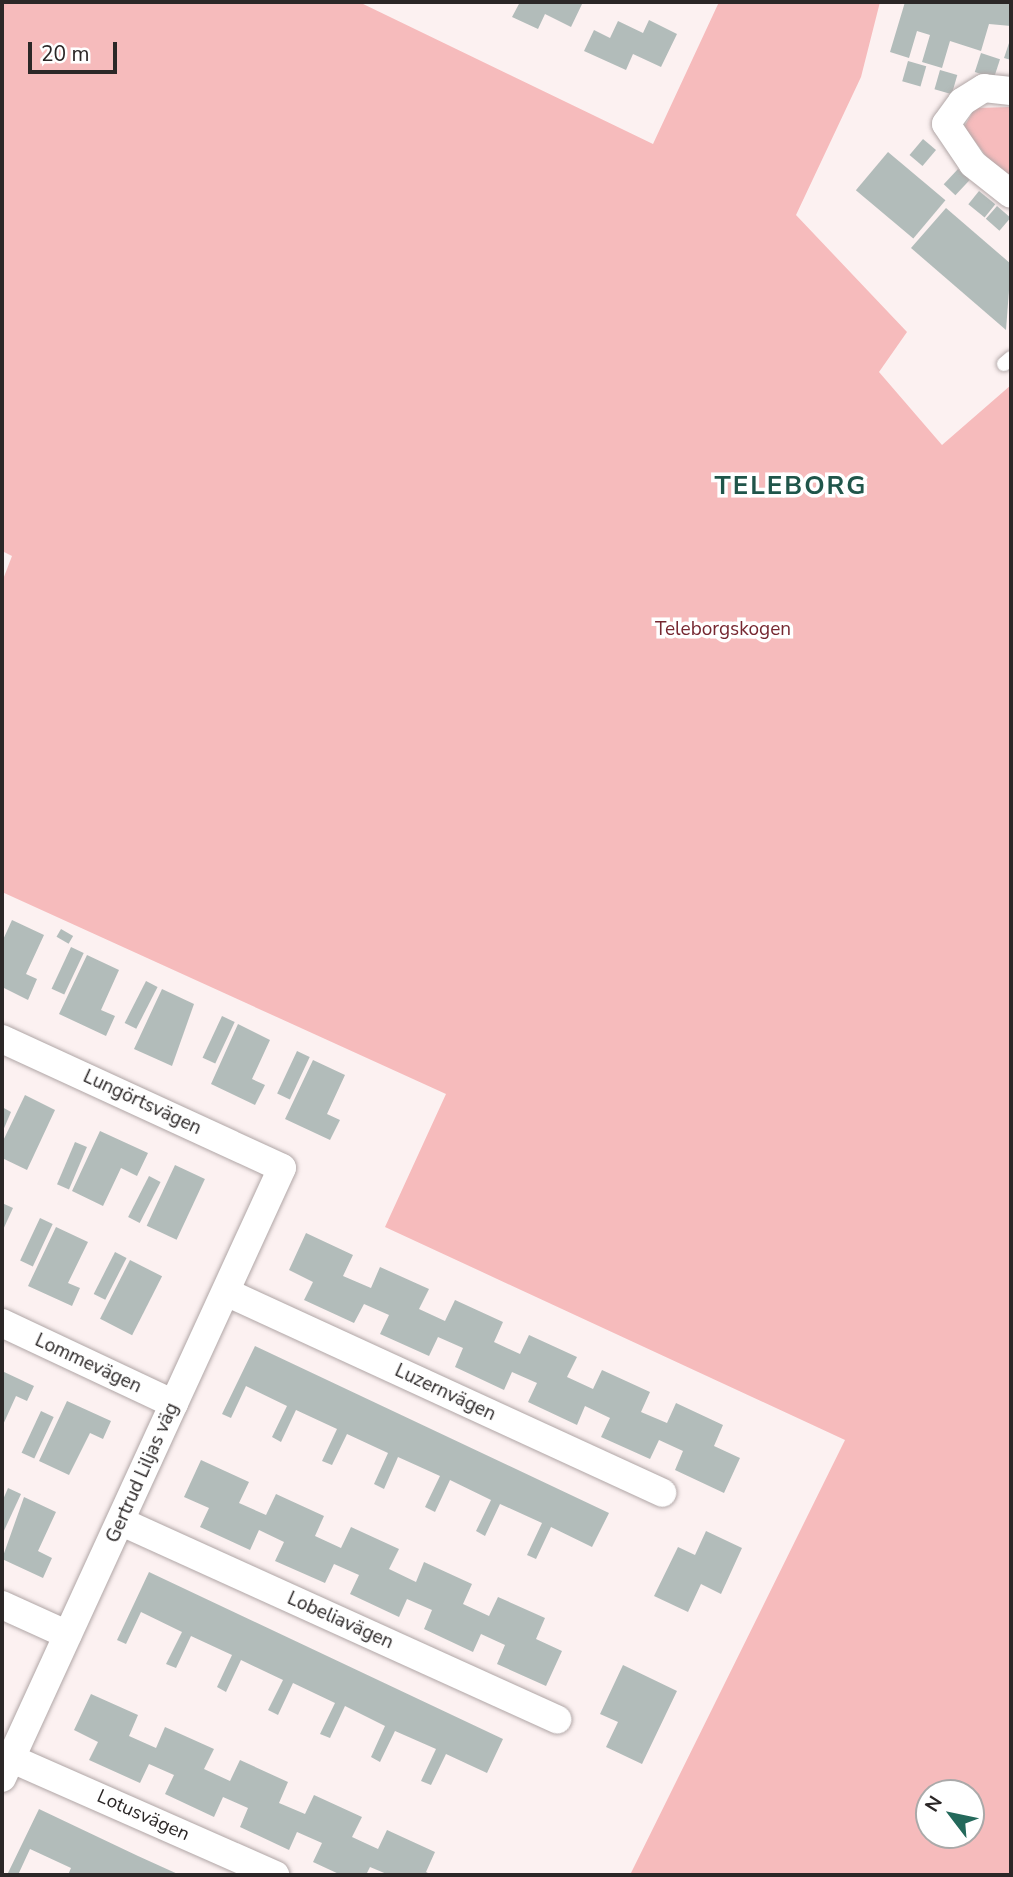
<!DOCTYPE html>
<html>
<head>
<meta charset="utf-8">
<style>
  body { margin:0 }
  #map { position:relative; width:1013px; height:1877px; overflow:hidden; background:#fcf1f1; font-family:"Nunito Sans",sans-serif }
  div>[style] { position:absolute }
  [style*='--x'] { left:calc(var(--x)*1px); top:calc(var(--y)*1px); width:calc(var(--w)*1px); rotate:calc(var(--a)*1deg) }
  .green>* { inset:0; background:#f6bbbc }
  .building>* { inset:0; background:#b2bcba; transform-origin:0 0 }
  .roads { filter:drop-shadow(0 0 2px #b0a6a6) drop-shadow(0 0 2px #b0a6a6) }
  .lane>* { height:14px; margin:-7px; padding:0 7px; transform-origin:7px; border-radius:7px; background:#fff }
  .street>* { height:28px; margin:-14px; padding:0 14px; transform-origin:14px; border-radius:14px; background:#fff }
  span { translate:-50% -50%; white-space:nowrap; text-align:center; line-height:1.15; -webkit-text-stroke:7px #fff; paint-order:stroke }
  .park-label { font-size:19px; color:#762831 }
  .street-label { font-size:19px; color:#2b2727 }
  .district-label { font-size:26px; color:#20554a; font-weight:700; letter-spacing:2px }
  .frame { position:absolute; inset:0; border:4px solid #2b2727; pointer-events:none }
  .north { position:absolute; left:915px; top:1779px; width:70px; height:70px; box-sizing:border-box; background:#fff; border:2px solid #aaa9a9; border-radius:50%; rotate:302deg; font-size:19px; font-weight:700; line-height:28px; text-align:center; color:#2b2727 }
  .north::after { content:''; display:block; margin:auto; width:24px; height:32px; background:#24695b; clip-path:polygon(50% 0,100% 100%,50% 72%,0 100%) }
  .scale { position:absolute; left:28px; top:42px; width:89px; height:32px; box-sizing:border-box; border:4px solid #2b2727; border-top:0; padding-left:9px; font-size:21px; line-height:24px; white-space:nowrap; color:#2b2727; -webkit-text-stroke:5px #fff; paint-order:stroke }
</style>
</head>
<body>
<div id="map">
  <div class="green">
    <div style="clip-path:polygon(evenodd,2px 2px,359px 2px,653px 144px,719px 2px,880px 2px,861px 77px,796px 215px,907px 332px,879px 372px,942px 445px,1011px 385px,1011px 1875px,630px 1875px,845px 1440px,385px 1227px,446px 1094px,2px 892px,2px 582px,12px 556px,2px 551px,2px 2px,929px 1793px,971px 1793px,971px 1835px,929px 1835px,929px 1793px)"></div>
    <div style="clip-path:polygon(1011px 107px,1011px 189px,964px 127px,975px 108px)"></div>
  </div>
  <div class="building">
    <div style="clip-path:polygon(520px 2px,583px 2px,571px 27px,545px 14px,538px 29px,512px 17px)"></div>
    <div style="clip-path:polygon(905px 2px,1011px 2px,1011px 26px,989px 24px,981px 51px,950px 41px,942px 68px,922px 62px,930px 35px,917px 31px,909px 58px,890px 52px)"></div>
    <div style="clip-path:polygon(649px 20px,677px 34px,661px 67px,633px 54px,626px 70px,584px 51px,594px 30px,610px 38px,618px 21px,643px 33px)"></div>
    <div style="clip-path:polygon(1011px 37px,1011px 60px,1004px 58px)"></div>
    <div style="left:981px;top:53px;width:20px;height:20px;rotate:18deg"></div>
    <div style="left:908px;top:61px;width:19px;height:21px;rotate:16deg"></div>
    <div style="left:940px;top:70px;width:18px;height:20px;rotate:16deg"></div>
    <div style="left:923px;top:139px;width:17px;height:21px;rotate:40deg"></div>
    <div style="left:888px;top:152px;width:75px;height:50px;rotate:40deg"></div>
    <div style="left:958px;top:169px;width:16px;height:21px;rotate:43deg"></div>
    <div style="left:979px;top:191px;width:21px;height:17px;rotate:39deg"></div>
    <div style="left:997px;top:206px;width:18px;height:17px;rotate:41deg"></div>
    <div style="clip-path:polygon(946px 208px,1011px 264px,1006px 330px,911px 248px)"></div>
    <div style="clip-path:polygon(12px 920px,44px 935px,26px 974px,37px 979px,28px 1000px,2px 987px,2px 942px)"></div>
    <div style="left:61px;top:929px;width:14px;height:9px;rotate:30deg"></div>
    <div style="left:71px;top:947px;width:14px;height:46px;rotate:25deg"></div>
    <div style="clip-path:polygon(87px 955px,119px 970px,101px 1010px,115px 1016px,106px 1036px,59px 1014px)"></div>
    <div style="left:146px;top:981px;width:13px;height:47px;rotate:27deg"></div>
    <div style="clip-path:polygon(162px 989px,194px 1004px,172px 1066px,134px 1049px)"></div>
    <div style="left:222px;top:1016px;width:14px;height:46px;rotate:25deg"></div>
    <div style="clip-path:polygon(238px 1024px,270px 1040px,252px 1079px,265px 1085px,255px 1105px,211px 1084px)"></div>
    <div style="left:297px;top:1051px;width:14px;height:47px;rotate:25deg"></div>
    <div style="clip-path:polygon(313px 1060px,345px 1075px,327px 1114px,340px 1120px,330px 1140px,285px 1119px)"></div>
    <div style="clip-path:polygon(25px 1095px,55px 1110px,27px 1170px,2px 1158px,2px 1143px)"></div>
    <div style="clip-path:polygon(2px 1107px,11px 1112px,2px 1133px)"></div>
    <div style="clip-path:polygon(100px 1131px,148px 1153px,137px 1176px,121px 1168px,103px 1206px,72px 1191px)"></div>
    <div style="left:75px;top:1142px;width:13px;height:46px;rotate:23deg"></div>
    <div style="left:175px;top:1165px;width:33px;height:67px;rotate:25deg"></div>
    <div style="left:149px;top:1176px;width:13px;height:46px;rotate:27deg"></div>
    <div style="clip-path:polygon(2px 1203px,13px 1208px,2px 1232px)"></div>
    <div style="left:40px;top:1218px;width:14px;height:47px;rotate:25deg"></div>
    <div style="clip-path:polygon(56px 1227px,88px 1242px,68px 1283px,80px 1288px,72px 1306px,28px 1286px)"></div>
    <div style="clip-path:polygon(306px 1233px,353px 1255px,343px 1276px,371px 1288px,380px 1267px,429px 1289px,419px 1309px,445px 1321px,455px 1300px,503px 1322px,494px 1342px,520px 1354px,529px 1335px,577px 1357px,567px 1377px,593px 1389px,602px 1370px,650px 1392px,641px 1412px,667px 1423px,676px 1403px,723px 1425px,714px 1446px,740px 1458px,724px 1493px,675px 1470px,683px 1451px,659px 1440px,650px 1459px,601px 1437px,610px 1418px,585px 1406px,577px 1425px,528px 1402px,537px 1383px,512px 1372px,504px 1390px,455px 1367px,463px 1348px,438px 1337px,429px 1356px,380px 1334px,389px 1315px,364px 1304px,354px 1323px,304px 1300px,313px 1282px,289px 1270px)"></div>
    <div style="left:115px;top:1252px;width:13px;height:47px;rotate:27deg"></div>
    <div style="left:130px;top:1260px;width:36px;height:66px;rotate:27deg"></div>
    <div style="clip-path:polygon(255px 1346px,609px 1513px,592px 1547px,551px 1527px,536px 1559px,527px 1555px,542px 1523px,500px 1504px,485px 1536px,476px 1531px,491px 1500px,450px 1480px,435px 1512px,425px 1507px,440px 1476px,398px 1457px,384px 1489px,374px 1484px,388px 1453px,347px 1434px,332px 1465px,322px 1461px,337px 1429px,296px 1410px,281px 1442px,272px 1437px,287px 1406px,246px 1386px,231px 1418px,222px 1414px)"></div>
    <div style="clip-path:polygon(2px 1371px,34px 1386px,27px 1401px,16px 1396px,2px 1427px)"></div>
    <div style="clip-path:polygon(67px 1401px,111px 1421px,103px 1439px,90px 1433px,69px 1475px,39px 1461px)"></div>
    <div style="left:41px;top:1411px;width:14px;height:46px;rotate:25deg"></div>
    <div style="clip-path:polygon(201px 1460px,249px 1482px,239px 1503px,266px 1515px,276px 1494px,324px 1516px,315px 1536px,341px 1548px,351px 1527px,399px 1549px,389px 1569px,416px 1582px,424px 1562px,472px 1584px,463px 1604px,489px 1616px,498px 1597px,545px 1618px,536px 1639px,562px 1651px,546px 1686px,497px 1664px,505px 1645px,481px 1634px,473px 1652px,424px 1629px,432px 1610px,407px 1599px,399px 1617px,350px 1594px,359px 1575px,334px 1564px,325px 1583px,275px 1561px,284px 1542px,259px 1530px,250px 1550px,200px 1527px,209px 1508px,184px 1497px)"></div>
    <div style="clip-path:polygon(8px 1488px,21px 1494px,2px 1535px,2px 1502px)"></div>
    <div style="clip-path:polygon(24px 1497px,56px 1512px,38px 1551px,52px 1558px,43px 1578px,2px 1559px)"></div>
    <div style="clip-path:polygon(706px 1531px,742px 1548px,721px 1594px,701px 1584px,688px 1612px,654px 1596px,678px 1547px,695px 1555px)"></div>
    <div style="clip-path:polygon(149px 1572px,503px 1739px,487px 1773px,446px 1754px,431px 1785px,421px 1781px,436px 1749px,395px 1731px,380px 1762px,371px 1757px,385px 1726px,345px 1706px,330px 1738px,320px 1734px,335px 1703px,293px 1683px,278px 1715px,268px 1710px,283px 1680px,241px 1660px,226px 1692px,217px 1687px,232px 1655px,191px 1636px,176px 1668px,166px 1664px,182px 1632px,141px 1612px,126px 1644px,117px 1640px)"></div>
    <div style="clip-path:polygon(623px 1665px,677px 1691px,642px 1764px,606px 1747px,618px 1722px,600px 1714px)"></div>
    <div style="clip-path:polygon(91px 1694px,138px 1715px,129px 1736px,156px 1748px,165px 1727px,214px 1749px,204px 1769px,230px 1781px,240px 1760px,288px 1782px,279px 1803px,305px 1814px,314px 1795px,362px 1817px,352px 1837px,378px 1849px,387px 1830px,435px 1852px,426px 1872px,432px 1875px,389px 1875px,370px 1867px,366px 1875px,341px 1875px,313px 1862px,322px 1843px,297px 1832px,289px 1850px,240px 1827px,248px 1808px,223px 1797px,214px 1817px,165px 1794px,174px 1775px,149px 1764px,140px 1783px,89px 1760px,98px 1742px,74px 1730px)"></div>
    <div style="clip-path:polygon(39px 1809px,138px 1856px,180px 1875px,68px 1875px,71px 1868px,30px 1849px,18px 1875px,7px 1875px)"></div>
  </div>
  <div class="roads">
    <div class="lane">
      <div style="--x:1004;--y:364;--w:9;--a:-41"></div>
    </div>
    <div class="street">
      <div style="--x:1011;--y:91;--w:27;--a:-174"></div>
      <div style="--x:984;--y:88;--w:26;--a:148"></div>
      <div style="--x:962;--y:102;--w:27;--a:126"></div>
      <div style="--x:946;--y:124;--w:48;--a:56"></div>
      <div style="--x:973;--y:164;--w:48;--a:38.3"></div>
      <div style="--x:2;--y:1039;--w:308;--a:24.7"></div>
      <div style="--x:282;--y:1168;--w:671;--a:114.66"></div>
      <div style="--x:228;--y:1293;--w:478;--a:24.7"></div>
      <div style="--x:2;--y:1323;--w:190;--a:25.2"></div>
      <div style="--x:122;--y:1522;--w:478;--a:24.4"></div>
      <div style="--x:2;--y:1605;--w:72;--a:24.4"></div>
      <div style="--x:10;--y:1758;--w:290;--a:23.8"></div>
    </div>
  </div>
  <div class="park-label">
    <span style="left:723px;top:630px">Teleborgskogen</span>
  </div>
  <div class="street-label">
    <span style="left:142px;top:1103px;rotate:25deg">Lungörtsvägen</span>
    <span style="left:88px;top:1364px;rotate:25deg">Lommevägen</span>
    <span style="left:445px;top:1393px;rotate:25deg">Luzernvägen</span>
    <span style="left:143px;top:1473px;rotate:-66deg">Gertrud Liljas väg</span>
    <span style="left:340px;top:1621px;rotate:24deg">Lobeliavägen</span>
    <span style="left:143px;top:1816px;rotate:24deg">Lotusvägen</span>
  </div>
  <div class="district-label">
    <span style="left:791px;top:486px">TELEBORG</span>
  </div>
  <div class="frame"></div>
  <div class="north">N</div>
  <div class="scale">20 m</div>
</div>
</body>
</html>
